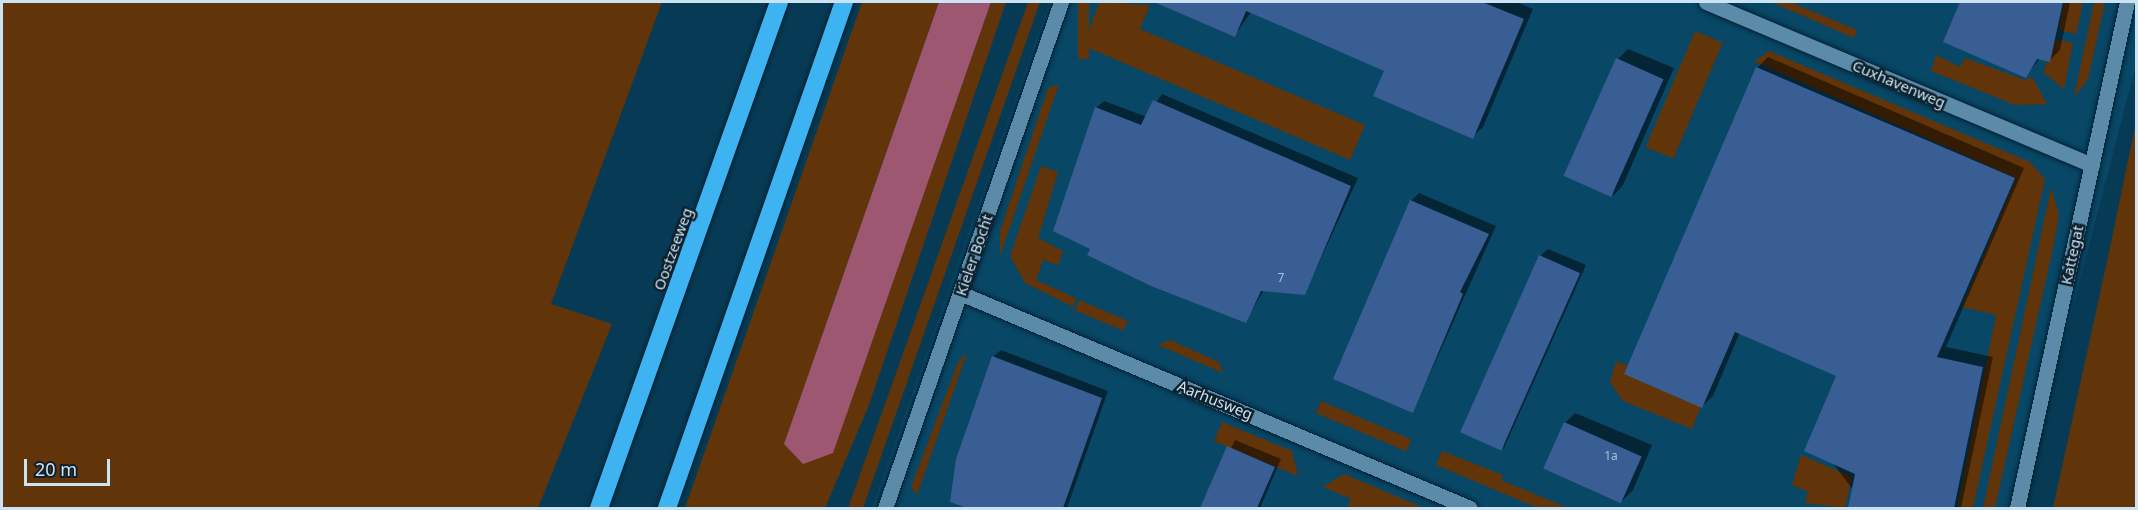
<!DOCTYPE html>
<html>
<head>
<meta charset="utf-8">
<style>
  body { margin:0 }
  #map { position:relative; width:2138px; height:510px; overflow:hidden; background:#073b55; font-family:"Noto Sans",sans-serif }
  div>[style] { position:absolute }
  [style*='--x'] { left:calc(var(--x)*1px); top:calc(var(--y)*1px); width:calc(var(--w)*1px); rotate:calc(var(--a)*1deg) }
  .built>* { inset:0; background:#084765 }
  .green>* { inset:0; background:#623409; transform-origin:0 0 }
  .water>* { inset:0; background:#9d5771 }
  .shadow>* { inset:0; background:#0007 }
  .building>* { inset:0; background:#395e94; transform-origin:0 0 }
  .roads { filter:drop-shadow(0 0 2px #002134) drop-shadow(0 0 2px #002134) }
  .street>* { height:15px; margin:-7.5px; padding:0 7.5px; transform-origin:7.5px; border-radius:7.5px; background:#5c8ba9 }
  .secondary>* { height:15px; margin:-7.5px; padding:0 7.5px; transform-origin:7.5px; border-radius:7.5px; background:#5c8ba9 }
  .highway>* { height:18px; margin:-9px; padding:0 9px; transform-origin:9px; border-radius:9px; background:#3eb3f2 }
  span { translate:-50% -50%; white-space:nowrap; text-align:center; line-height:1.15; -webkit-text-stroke:5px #0d202c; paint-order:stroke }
  .number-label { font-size:12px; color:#a6c2db }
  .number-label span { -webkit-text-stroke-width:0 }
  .street-label { font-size:15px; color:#cbe3f3 }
  .frame { position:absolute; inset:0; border:3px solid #cbe3f3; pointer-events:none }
  .scale { position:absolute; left:24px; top:459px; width:86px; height:27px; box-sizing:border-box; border:3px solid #cbe3f3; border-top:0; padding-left:8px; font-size:18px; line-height:21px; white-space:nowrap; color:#cbe3f3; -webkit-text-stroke:4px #0d202c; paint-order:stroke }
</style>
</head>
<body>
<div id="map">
  <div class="built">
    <div style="clip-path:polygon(1049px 2px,2136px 2px,2136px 65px,2021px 508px,872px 508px)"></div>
  </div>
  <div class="green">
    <div style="clip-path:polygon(2px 2px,662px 2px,551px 304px,612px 324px,538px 508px,2px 508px)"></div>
    <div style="clip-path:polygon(862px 2px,939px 2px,784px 444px,899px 263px,991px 2px,1006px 2px,869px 405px,825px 508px,685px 508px)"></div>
    <div style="clip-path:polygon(1028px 2px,1040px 2px,863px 508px,848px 508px)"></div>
    <div style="left:1078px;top:2px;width:11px;height:57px"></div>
    <div style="clip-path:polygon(1099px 2px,1150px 5px,1140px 29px,1365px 125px,1350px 160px,1084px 46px)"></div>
    <div style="clip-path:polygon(1771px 2px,1790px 2px,1857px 30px,1854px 38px)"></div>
    <div style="clip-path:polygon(2064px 2px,2083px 2px,2076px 34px,2059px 30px)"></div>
    <div style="clip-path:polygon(2094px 2px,2105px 2px,2088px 79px,2074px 97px)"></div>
    <div style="left:1695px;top:31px;width:30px;height:126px;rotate:23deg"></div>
    <div style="clip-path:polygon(2056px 39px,2073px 43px,2064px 89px,2043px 72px)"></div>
    <div style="clip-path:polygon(1769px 51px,2030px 162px,2045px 179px,1973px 508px,1957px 508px,1996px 315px,1962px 307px,2016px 178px,1754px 61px)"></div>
    <div style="clip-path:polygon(1936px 55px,1960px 67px,1965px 58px,2025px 80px,2032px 77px,2047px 104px,2015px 105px,1931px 71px)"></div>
    <div style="clip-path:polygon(1059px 84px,1000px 256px,1000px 231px,1048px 88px)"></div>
    <div style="clip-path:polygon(2136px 122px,2136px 508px,2053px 508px,2111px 243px)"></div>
    <div style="clip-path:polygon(1041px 166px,1058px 172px,1038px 238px,1063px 251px,1058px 265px,1043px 260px,1036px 280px,1076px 298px,1073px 307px,1025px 283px,1010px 256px)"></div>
    <div style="clip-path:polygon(2051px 188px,2059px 214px,2054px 243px,1995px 508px,1983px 508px)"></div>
    <div style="left:1079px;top:300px;width:53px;height:11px;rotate:23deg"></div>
    <div style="clip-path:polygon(1170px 340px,1219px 362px,1223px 373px,1158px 345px)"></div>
    <div style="clip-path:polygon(967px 353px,917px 495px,911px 487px,958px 362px)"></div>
    <div style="clip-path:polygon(1616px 361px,1628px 366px,1625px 374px,1701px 407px,1692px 429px,1623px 401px,1610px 382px)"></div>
    <div style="left:1321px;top:401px;width:98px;height:13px;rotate:23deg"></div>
    <div style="clip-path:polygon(1222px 422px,1292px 451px,1298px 476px,1214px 441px)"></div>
    <div style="clip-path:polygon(1442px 451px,1503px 475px,1501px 480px,1568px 508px,1538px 508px,1436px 465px)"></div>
    <div style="clip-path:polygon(1801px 455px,1852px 477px,1845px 508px,1805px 503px,1808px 492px,1792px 485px)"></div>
    <div style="clip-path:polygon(1344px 474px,1424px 508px,1347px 508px,1351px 499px,1323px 487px)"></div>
  </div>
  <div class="water">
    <div style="clip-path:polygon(939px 2px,991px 2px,833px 453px,803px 464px,784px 444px)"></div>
  </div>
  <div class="shadow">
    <div style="clip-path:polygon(1157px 2px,1516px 2px,1533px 9px,1483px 127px,1472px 137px,1386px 70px,1251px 12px,1235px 35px)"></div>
    <div style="clip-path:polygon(1961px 2px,2070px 2px,2060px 50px,2050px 60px,2040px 58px,2026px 76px,1945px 41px)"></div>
    <div style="clip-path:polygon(1628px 49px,1674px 68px,1623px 185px,1613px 196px,1618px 59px)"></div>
    <div style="clip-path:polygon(1768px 57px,2024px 168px,1946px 347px,1993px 357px,1961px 508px,1849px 508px,1853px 490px,1832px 462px,1838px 375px,1740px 332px,1713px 396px,1702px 406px,1757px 68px)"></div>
    <div style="clip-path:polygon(1162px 94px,1358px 178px,1305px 293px,1264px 290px,1245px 321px,1054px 230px,1096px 108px,1104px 101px,1147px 117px)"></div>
    <div style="clip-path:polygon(1419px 193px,1496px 226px,1413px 412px,1411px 201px)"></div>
    <div style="clip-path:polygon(1548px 249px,1586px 265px,1503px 450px,1540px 256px)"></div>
    <div style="clip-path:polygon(1001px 350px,1108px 391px,1067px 508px,970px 508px,951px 501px,993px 357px)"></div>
    <div style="clip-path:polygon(1575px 413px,1652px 445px,1633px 490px,1622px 501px,1565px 423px)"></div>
    <div style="clip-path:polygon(1235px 440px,1281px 459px,1260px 508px,1202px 508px)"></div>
  </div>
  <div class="building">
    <div style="clip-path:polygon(1154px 2px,1482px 2px,1524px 19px,1473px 139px,1373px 96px,1384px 71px,1286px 28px,1246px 11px,1235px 37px)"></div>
    <div style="clip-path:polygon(1960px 2px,2063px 2px,2050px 62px,2037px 59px,2026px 78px,1943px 42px)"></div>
    <div style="left:1616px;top:58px;width:52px;height:129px;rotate:24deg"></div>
    <div style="clip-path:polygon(1756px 67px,2015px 178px,1937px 357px,1983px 367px,1954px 508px,1848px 508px,1855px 474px,1804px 451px,1836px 376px,1735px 332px,1702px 408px,1624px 374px)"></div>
    <div style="clip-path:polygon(1153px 100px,1351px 186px,1305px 295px,1261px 291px,1246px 323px,1151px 286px,1087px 255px,1090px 249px,1053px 231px,1095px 107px,1141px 125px)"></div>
    <div style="clip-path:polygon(1410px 200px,1489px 234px,1460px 292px,1463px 294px,1413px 413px,1333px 379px)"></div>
    <div style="left:1539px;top:255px;width:45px;height:194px;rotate:24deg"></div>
    <div style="clip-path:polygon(992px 356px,1102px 398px,1063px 508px,967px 508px,950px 502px,956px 459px)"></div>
    <div style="left:1564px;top:422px;width:85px;height:51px;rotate:24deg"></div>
    <div style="clip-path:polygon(1227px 446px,1275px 467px,1257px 508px,1200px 508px)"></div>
  </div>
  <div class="roads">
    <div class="street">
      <div style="--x:1706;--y:2;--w:419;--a:22.9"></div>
      <div style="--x:960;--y:293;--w:553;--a:22.86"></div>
      <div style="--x:2017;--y:508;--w:518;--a:-77.74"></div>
    </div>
    <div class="secondary">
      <div style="--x:885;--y:508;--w:536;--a:-70.82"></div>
    </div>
    <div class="highway">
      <div style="--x:599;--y:508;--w:537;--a:-70.42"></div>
      <div style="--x:667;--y:508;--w:536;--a:-70.72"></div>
    </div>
  </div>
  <div class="number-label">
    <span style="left:1281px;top:278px">7</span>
    <span style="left:1611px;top:456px">1a</span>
  </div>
  <div class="street-label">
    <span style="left:1899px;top:84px;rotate:23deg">Cuxhavenweg</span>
    <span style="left:673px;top:249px;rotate:-70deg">Oostzeeweg</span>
    <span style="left:974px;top:255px;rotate:-71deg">Kieler Bocht</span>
    <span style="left:2072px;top:255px;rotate:-78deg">Kattegat</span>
    <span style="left:1215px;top:400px;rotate:22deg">Aarhusweg</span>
  </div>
  <div class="frame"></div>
  <div class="scale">20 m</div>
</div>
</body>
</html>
